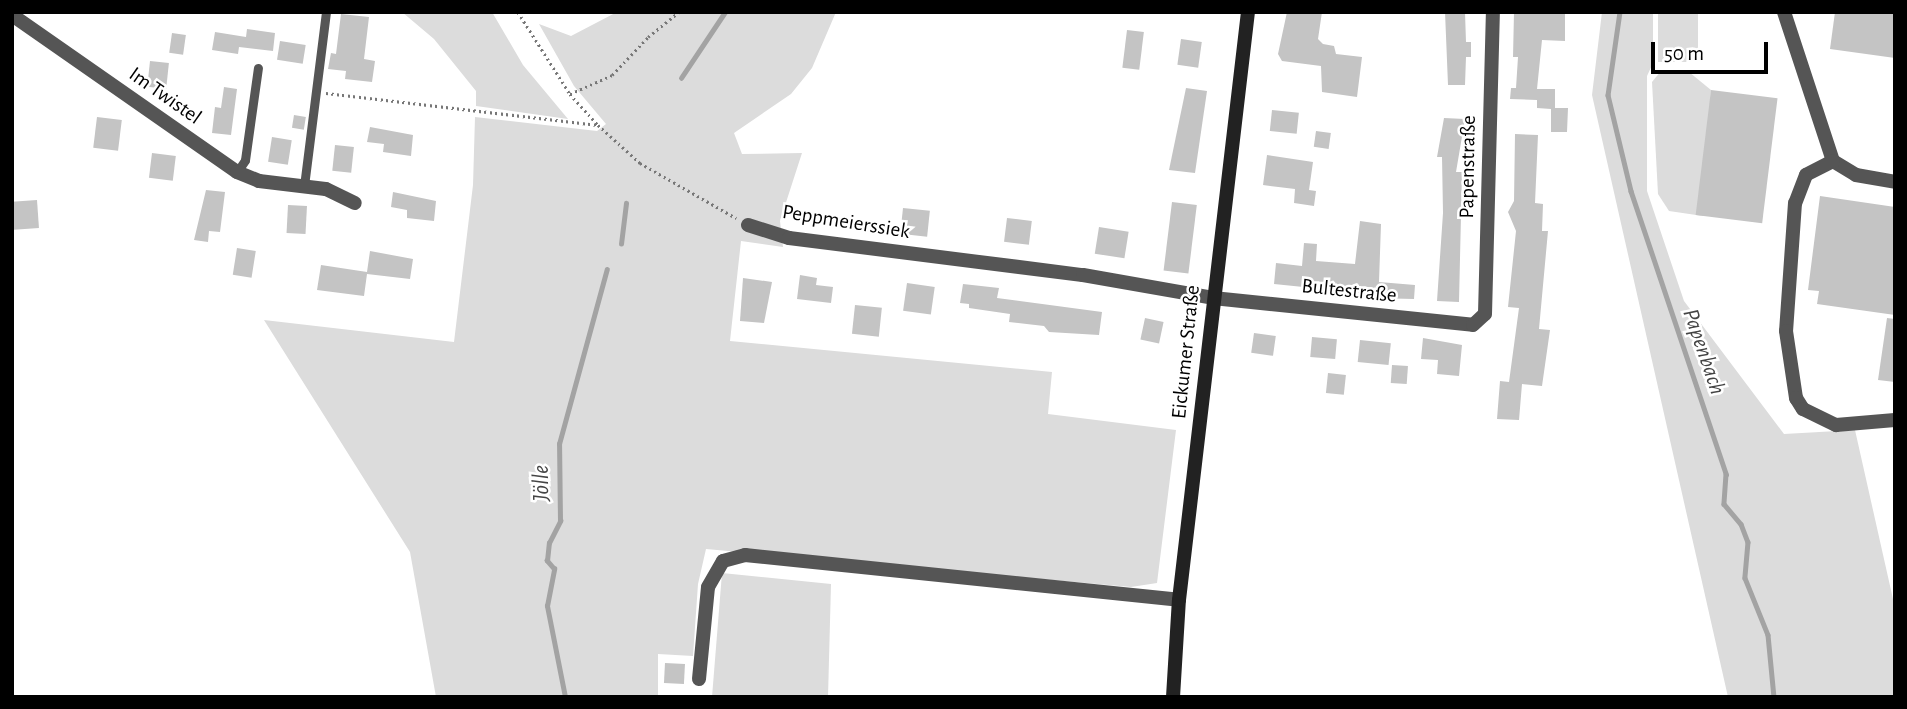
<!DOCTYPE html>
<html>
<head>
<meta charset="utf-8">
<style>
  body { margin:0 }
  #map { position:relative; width:1907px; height:709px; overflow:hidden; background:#fff; font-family:"Alegreya Sans",sans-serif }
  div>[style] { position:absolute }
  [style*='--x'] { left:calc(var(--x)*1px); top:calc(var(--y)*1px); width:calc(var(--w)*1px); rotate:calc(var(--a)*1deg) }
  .green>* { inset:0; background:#dcdcdc; transform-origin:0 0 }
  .stream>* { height:4.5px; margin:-2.25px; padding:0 2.25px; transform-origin:2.25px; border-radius:2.25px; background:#a3a3a3 }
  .building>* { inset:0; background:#c4c4c4; transform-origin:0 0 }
  .path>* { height:2.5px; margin-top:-1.25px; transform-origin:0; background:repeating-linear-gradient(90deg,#777 0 2px,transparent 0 5.5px) }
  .lane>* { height:9px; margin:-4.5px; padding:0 4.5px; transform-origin:4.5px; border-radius:4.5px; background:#555 }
  .street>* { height:14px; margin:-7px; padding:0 7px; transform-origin:7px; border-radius:7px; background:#555 }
  .secondary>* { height:14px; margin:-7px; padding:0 7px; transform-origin:7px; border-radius:7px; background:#222 }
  span { translate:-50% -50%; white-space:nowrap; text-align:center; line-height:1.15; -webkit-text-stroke:5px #fff; paint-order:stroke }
  .street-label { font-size:21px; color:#000 }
  .water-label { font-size:23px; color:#444; font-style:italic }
  .frame { position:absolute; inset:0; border:14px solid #000; pointer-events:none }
  .scale { position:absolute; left:1651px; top:42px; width:117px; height:32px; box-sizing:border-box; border:4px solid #000; border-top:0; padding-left:9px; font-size:21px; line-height:24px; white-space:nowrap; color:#000; -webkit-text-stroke:5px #fff; paint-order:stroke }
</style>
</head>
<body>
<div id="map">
  <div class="green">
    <div style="clip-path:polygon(402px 12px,492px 12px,523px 65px,568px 119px,476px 106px,476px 91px,434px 39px)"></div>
    <div style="clip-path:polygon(617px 12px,836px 12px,812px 68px,791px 94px,734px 133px,742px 154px,802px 153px,780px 221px,783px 247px,741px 241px,730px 341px,1052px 372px,1048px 414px,1176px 430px,1157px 583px,1131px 587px,706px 549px,698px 584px,693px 656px,658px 654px,658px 697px,436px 697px,410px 552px,264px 320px,454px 342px,473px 185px,475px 117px,597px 131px,606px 124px,574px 86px,539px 24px,571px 36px)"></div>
    <div style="clip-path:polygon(1602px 12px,1653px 12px,1653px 63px,1647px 76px,1647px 191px,1684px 301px,1784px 434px,1855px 430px,1895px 608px,1895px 697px,1728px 697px,1592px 95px)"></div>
    <div style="left:1658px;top:12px;width:40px;height:50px"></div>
    <div style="clip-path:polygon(1661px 71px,1689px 72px,1711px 90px,1703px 216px,1669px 211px,1658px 194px,1652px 82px)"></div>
    <div style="clip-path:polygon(722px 573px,831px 584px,828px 697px,712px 697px)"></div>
  </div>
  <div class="stream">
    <div style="--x:1620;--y:12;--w:84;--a:98.2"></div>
    <div style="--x:1608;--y:95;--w:99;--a:76.5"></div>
    <div style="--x:1631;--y:191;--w:299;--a:71.4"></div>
    <div style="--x:1726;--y:474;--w:30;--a:94"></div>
    <div style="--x:1724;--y:504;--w:26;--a:50"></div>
    <div style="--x:1741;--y:524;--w:19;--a:69"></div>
    <div style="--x:1748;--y:542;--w:36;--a:95"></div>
    <div style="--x:1745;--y:578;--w:61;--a:68"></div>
    <div style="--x:1768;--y:635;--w:62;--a:84.5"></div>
    <div style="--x:681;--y:78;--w:79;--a:-56.3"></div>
    <div style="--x:621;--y:244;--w:41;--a:-83"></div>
    <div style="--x:565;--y:697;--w:93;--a:-101.2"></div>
    <div style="--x:547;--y:606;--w:38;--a:-79"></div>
    <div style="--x:554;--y:569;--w:11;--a:-131"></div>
    <div style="--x:547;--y:561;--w:18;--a:-84"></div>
    <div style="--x:549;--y:543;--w:25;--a:-63"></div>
    <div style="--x:560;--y:521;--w:77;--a:-90.7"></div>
    <div style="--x:559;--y:444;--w:181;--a:-74.7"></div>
  </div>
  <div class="building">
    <div style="clip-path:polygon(1287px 12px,1322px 12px,1318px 39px,1323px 44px,1334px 46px,1336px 54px,1362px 57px,1357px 97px,1322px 92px,1321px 66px,1282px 61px,1278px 54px)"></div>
    <div style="clip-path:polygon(1445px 12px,1465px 12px,1466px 42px,1471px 42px,1471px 57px,1466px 57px,1465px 85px,1448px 85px)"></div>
    <div style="clip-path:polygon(1514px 12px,1565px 12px,1565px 41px,1542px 40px,1537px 89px,1555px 89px,1555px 108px,1568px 108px,1567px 132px,1551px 132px,1551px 109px,1537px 108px,1537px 100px,1510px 99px,1511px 88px,1516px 88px,1518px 57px,1513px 57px)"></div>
    <div style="clip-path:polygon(1835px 12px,1895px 12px,1895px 58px,1830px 49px)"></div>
    <div style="clip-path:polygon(341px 14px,369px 17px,364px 59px,375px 61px,372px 82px,345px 79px,346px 71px,328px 69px,331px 53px,336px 54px)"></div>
    <div style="clip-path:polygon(247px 29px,275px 33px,273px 51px,239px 47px,238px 54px,212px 50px,215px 32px,246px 37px)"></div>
    <div style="left:1127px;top:30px;width:17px;height:38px;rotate:7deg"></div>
    <div style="left:172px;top:33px;width:14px;height:20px;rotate:8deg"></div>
    <div style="left:1181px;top:39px;width:21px;height:26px;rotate:8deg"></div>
    <div style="left:280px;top:41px;width:26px;height:19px;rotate:9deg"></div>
    <div style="left:150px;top:61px;width:19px;height:26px;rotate:6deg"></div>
    <div style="clip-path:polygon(224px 87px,237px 89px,231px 135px,212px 133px,215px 107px,221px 108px)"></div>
    <div style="clip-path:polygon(1186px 88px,1207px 91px,1195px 173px,1169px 170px)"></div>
    <div style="left:1711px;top:90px;width:67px;height:126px;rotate:7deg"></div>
    <div style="left:1272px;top:110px;width:27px;height:21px;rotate:6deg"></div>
    <div style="left:294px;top:115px;width:12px;height:13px;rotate:9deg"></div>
    <div style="left:97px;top:117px;width:25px;height:31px;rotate:7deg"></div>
    <div style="clip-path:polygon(1444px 118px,1465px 119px,1456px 172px,1462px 172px,1459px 302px,1437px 301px,1443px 213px,1442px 157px,1437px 157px)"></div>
    <div style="clip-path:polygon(370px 127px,413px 135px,411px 156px,383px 152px,384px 144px,367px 142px)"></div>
    <div style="left:1316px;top:131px;width:15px;height:16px;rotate:8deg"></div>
    <div style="clip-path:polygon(1515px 134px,1538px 135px,1535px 203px,1543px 204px,1542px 231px,1548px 231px,1539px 329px,1550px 330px,1542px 386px,1522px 384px,1519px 420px,1497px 419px,1500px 381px,1509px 382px,1519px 308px,1508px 307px,1516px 231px,1508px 212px,1514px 201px)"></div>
    <div style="left:272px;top:137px;width:20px;height:25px;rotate:9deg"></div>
    <div style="left:335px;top:145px;width:19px;height:26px;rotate:6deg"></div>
    <div style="left:152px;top:153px;width:24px;height:25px;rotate:7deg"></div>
    <div style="clip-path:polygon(1267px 155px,1313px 162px,1309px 190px,1316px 191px,1314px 206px,1294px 203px,1295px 189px,1263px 185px)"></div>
    <div style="clip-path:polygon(206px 190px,225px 192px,220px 232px,209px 231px,208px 242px,194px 240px)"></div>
    <div style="clip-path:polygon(393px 192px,436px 201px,434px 221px,407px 218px,407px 210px,391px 207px)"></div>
    <div style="clip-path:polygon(1820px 196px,1895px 207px,1895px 315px,1817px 304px,1819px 291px,1808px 290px)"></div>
    <div style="left:37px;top:200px;width:28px;height:25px;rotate:86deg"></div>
    <div style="left:1172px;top:202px;width:25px;height:69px;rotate:7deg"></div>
    <div style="left:288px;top:205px;width:19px;height:28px;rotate:3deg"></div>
    <div style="left:903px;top:208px;width:27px;height:26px;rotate:6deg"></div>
    <div style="left:1007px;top:218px;width:25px;height:24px;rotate:7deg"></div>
    <div style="clip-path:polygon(1360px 221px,1381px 224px,1379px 282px,1415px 285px,1414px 299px,1332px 297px,1332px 292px,1323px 289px,1274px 284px,1276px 263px,1302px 266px,1304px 243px,1317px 244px,1316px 261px,1355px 264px)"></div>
    <div style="left:1099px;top:227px;width:30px;height:27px;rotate:9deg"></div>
    <div style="left:237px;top:248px;width:19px;height:27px;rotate:9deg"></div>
    <div style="clip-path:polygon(370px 251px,413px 259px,410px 279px,367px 274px,364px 296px,317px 290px,321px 265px,367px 272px)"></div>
    <div style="clip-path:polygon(800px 275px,817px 278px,816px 285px,833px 287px,831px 303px,797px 299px)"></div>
    <div style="clip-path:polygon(743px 278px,772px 282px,764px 323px,740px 321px)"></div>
    <div style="left:907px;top:283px;width:28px;height:28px;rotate:8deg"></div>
    <div style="clip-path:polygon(963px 284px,999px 288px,997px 298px,1102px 312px,1099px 335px,1049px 332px,1044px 326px,1009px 322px,1010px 314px,969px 308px,969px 304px,960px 303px)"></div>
    <div style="left:855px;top:305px;width:27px;height:29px;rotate:6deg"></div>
    <div style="left:1145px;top:318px;width:19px;height:22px;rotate:12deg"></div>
    <div style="clip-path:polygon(1887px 318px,1895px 319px,1895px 382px,1878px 380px)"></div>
    <div style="left:1254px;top:333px;width:22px;height:20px;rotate:8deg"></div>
    <div style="left:1312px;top:337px;width:25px;height:20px;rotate:5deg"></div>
    <div style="clip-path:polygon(1423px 338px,1462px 345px,1459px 376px,1437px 374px,1438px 360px,1421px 359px)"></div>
    <div style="left:1360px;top:340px;width:31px;height:22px;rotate:6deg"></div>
    <div style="left:1392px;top:365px;width:16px;height:18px;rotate:4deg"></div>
    <div style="left:1328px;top:373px;width:18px;height:20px;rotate:6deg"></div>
    <div style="left:665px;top:663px;width:20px;height:20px;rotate:3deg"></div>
  </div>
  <div class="path">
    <div style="--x:518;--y:12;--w:97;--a:57.6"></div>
    <div style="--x:570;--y:94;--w:42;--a:47.9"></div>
    <div style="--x:598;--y:125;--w:57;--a:42.1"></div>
    <div style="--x:640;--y:163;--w:111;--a:29.8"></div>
    <div style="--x:326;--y:93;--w:274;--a:6.7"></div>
    <div style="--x:570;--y:94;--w:46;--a:-24.3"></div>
    <div style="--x:612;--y:75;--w:52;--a:-46.5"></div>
    <div style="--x:648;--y:37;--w:40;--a:-39"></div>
  </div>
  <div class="lane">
    <div style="--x:237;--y:172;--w:14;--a:-56"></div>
    <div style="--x:245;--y:160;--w:93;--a:-82"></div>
    <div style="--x:304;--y:186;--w:175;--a:-82.8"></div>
  </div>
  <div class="street">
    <div style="--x:1784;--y:12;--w:157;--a:71.8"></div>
    <div style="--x:1833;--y:161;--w:27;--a:31"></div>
    <div style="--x:1856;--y:175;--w:40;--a:10"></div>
    <div style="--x:12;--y:15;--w:274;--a:34.9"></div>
    <div style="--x:237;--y:172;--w:24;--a:22"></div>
    <div style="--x:259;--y:181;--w:67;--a:6.8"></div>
    <div style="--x:326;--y:189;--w:32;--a:26"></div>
    <div style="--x:1833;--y:161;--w:30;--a:153"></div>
    <div style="--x:1806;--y:175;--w:30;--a:111"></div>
    <div style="--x:1795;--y:203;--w:128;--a:94"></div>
    <div style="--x:1786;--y:331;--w:68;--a:81.5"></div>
    <div style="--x:1796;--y:398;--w:13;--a:58"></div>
    <div style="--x:1803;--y:409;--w:37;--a:26"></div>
    <div style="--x:1836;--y:425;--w:59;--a:-4.8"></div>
    <div style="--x:748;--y:225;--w:43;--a:17.6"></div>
    <div style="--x:789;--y:238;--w:296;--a:7.2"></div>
    <div style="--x:1083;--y:275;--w:132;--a:10"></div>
    <div style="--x:1213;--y:298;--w:261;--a:5.9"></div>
    <div style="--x:1473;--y:325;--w:16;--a:-43"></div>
    <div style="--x:1485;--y:314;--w:302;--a:-88.5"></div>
    <div style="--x:699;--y:679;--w:92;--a:-84.4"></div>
    <div style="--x:708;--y:587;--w:30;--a:-60"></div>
    <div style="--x:723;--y:561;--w:23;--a:-15"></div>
    <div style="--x:745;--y:555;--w:436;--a:5.9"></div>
  </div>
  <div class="secondary">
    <div style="--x:1173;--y:697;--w:97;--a:-86.5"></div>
    <div style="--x:1179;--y:600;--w:592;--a:-83.31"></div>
  </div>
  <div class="street-label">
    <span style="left:165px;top:96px;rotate:35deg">Im Twistel</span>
    <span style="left:1468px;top:167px;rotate:-89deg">Papenstraße</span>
    <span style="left:846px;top:222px;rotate:9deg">Peppmeierssiek</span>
    <span style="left:1349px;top:291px;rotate:6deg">Bultestraße</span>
    <span style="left:1186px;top:352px;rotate:-84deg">Eickumer Straße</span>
  </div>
  <div class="water-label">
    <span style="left:1703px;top:352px;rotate:71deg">Papenbach</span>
    <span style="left:542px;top:483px;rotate:-90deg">Jölle</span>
  </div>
  <div class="frame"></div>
  <div class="scale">50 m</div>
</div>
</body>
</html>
